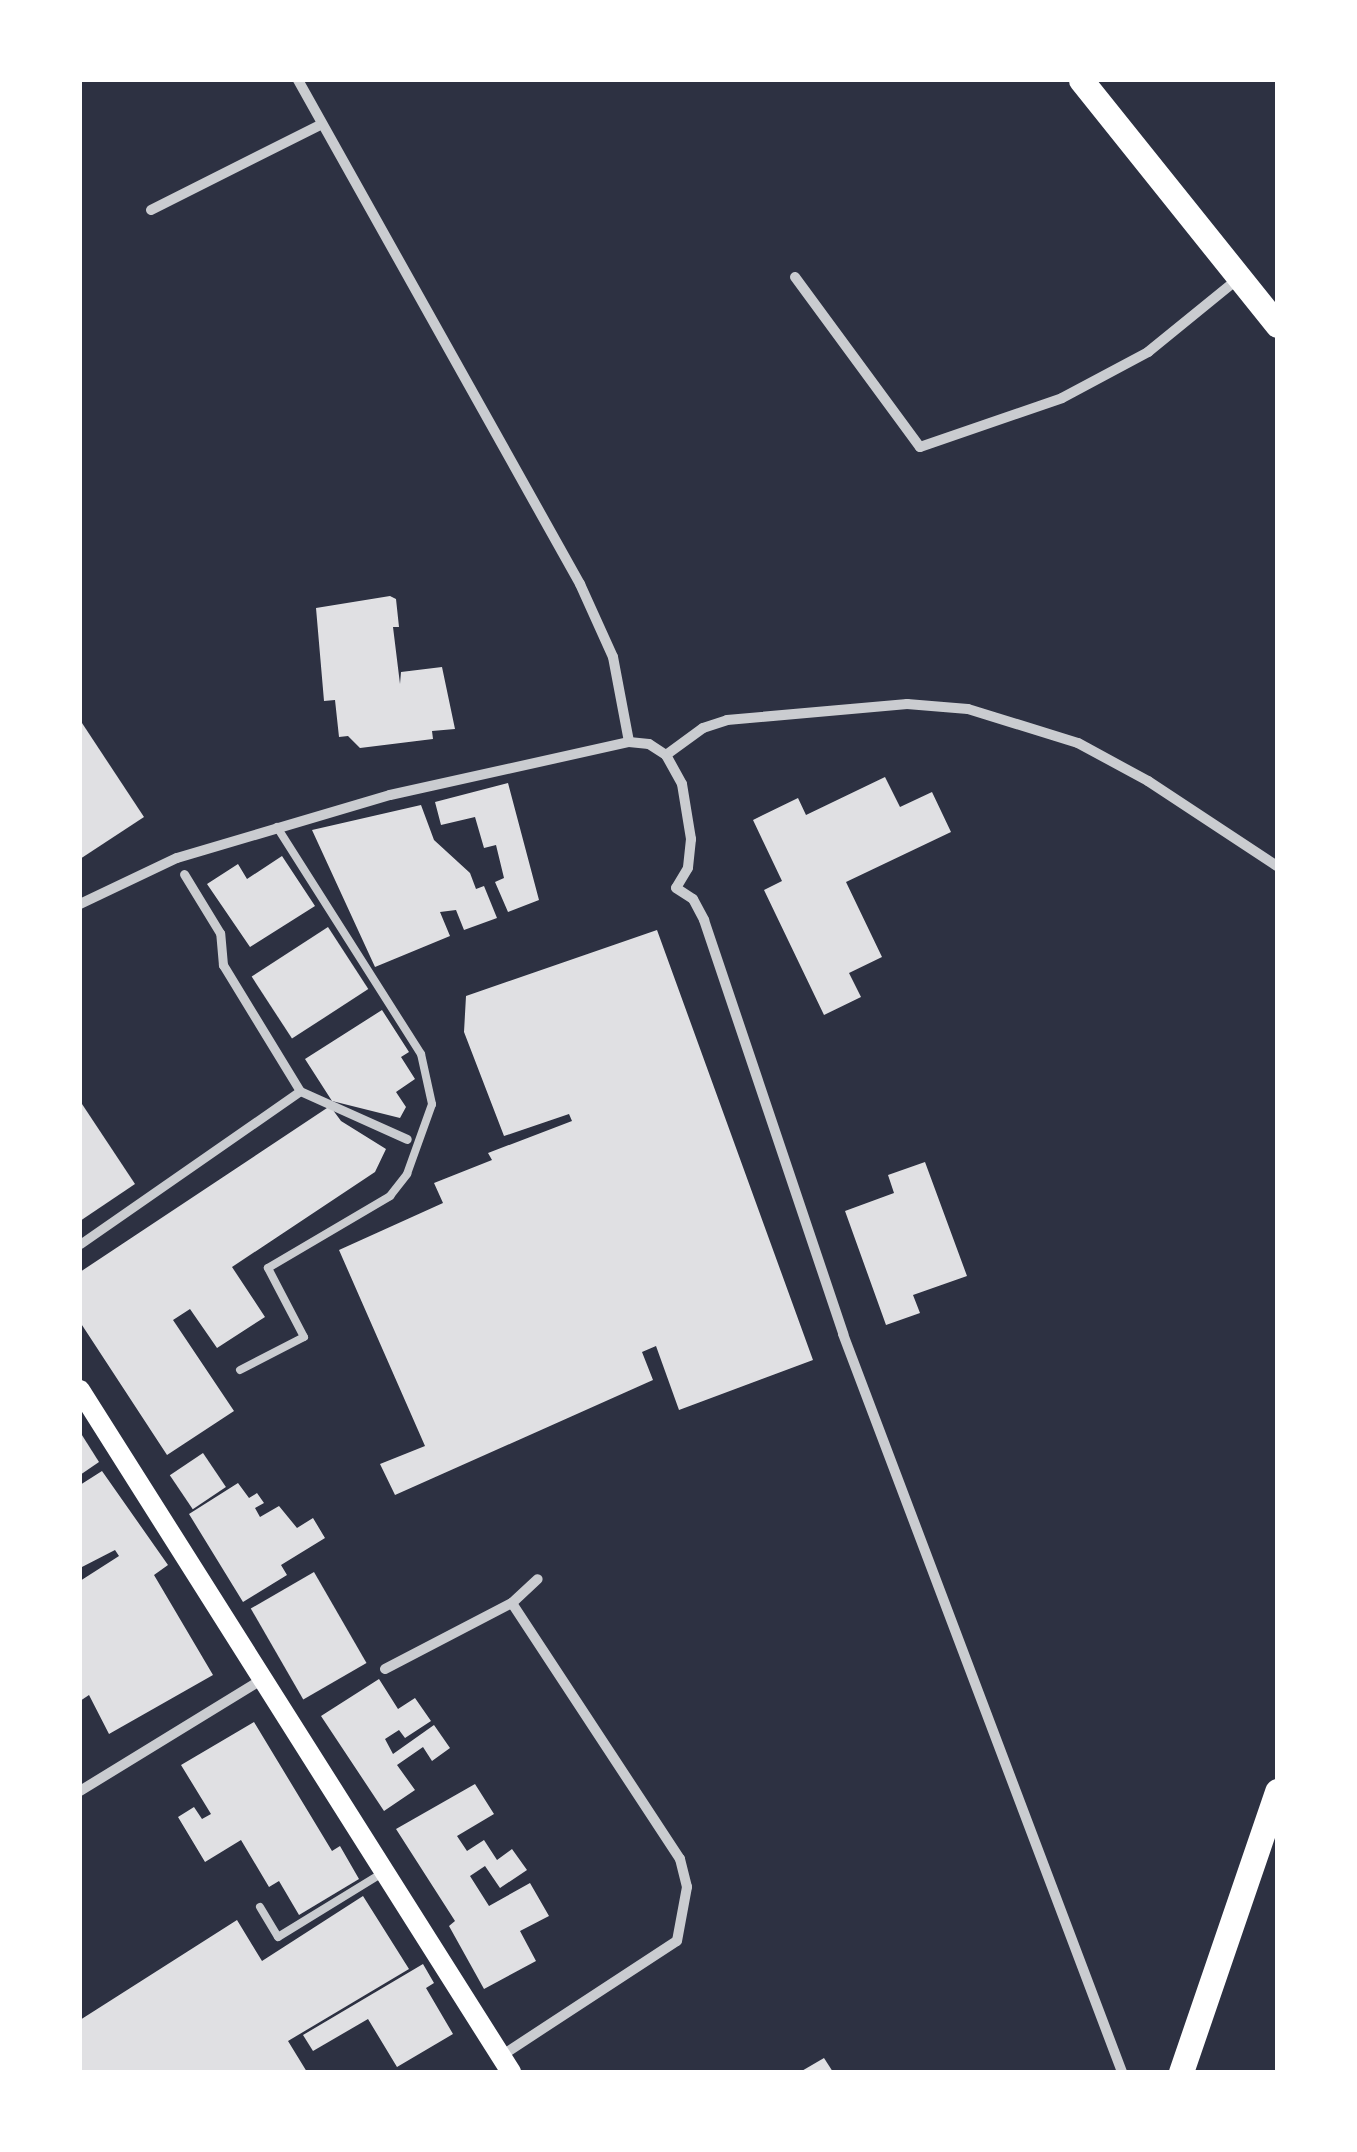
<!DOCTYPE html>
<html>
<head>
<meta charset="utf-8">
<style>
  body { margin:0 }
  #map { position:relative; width:1357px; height:2152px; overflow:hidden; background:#2d3142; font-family:"Varela Round",sans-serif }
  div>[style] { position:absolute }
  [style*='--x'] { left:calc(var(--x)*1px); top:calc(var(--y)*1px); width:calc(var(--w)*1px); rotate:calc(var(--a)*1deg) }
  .building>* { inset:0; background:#e0e0e3; transform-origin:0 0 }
  .service>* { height:8px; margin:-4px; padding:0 4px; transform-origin:4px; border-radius:4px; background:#caccd0 }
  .pedestrian>* { height:9px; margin:-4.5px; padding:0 4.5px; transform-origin:4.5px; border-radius:4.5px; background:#caccd0 }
  .minor>* { height:10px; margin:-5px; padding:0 5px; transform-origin:5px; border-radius:5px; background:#caccd0 }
  .secondary>* { height:20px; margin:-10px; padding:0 10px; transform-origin:10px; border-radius:10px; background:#fff }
  .primary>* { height:25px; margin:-12.5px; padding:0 12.5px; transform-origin:12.5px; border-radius:12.5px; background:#fff }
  span { translate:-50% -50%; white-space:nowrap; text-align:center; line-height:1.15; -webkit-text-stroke:9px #fff; paint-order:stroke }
  .frame { position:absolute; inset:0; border:82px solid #fff; pointer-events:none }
</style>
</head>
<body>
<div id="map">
  <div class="building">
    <div style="clip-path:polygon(390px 596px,396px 599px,399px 627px,393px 627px,400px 684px,401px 672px,442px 667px,455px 729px,432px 731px,433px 739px,360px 748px,348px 736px,339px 737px,335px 700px,324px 701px,316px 608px)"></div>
    <div style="clip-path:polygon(80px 720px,144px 817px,80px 859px)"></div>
    <div style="clip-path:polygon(885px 777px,900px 807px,932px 792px,951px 832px,846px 882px,882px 957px,849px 973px,861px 997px,824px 1015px,764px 890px,782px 881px,753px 820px,798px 798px,806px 815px)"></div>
    <div style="clip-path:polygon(508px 783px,539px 900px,508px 912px,495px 882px,504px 878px,496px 845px,484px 848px,475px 817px,441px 825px,435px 802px)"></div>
    <div style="clip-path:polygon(421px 805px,434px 840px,470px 873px,476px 889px,484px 886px,497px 918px,464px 930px,456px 910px,440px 912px,450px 936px,375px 967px,312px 830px)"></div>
    <div style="clip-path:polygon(282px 856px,315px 906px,250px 947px,207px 884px,238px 864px,247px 879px)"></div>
    <div style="left:328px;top:927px;width:74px;height:91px;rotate:57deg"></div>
    <div style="clip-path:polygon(657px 930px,813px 1360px,679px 1410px,656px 1346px,642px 1352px,653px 1380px,395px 1495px,380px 1464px,425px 1446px,339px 1250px,443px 1203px,434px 1183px,492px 1160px,488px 1153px,572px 1121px,569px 1114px,504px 1136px,464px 1032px,466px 996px)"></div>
    <div style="clip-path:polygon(382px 1010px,409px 1052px,401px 1057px,415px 1079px,396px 1092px,406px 1107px,400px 1118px,332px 1101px,305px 1059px)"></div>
    <div style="clip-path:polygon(80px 1101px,135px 1184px,80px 1221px)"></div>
    <div style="clip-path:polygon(330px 1106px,341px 1121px,386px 1149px,375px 1172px,232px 1267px,265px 1317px,217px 1348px,190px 1309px,173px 1320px,234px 1411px,167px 1455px,80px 1322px,80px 1272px)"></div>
    <div style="clip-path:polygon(925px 1162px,967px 1276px,913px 1295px,920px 1313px,886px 1325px,845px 1211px,894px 1193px,888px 1175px)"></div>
    <div style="clip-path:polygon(80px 1432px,99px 1462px,80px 1475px)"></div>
    <div style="left:203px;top:1453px;width:41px;height:40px;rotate:56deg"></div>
    <div style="clip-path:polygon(102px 1471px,168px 1565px,154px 1575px,213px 1675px,109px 1734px,89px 1695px,80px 1701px,80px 1581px,119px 1556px,115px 1550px,80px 1568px,80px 1485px)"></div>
    <div style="clip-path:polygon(238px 1483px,249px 1498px,257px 1493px,264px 1503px,255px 1508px,260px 1517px,279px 1506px,297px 1528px,313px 1518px,325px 1538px,281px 1565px,287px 1575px,243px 1602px,189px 1514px)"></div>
    <div style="left:314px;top:1572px;width:105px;height:73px;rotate:60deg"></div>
    <div style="clip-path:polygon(379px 1679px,398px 1709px,415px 1698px,431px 1721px,405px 1738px,399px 1730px,385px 1739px,393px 1754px,434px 1725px,450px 1748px,432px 1761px,423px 1747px,397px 1765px,415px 1790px,384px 1811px,321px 1716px)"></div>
    <div style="clip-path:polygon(254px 1722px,332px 1851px,340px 1846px,359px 1879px,299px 1915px,279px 1881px,269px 1887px,241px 1840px,205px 1862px,178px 1817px,194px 1807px,202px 1819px,211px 1814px,181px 1765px)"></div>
    <div style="clip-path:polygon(475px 1784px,494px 1814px,457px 1836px,467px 1851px,484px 1840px,497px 1860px,512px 1849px,527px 1870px,500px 1888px,485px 1866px,470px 1876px,489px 1906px,530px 1883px,549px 1916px,520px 1931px,536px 1961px,484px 1989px,449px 1926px,455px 1921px,396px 1829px)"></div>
    <div style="clip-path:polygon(363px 1896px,409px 1969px,288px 2041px,307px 2072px,80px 2072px,80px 2020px,237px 1920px,262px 1961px)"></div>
    <div style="clip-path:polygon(423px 1964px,434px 1983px,426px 1988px,453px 2034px,397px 2067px,368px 2019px,313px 2051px,303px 2035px)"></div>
    <div style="clip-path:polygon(824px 2058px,833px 2072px,800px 2072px)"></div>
  </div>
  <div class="service">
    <div style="--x:240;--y:1370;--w:72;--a:-27.3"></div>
    <div style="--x:304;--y:1337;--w:78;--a:-117.6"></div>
    <div style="--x:268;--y:1268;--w:142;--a:-30.5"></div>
    <div style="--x:390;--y:1196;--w:28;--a:-52"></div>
    <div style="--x:407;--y:1174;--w:74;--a:-70.3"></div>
    <div style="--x:432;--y:1104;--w:51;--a:-102.4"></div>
    <div style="--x:421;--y:1054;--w:269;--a:-122.4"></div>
    <div style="--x:260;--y:1907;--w:35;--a:59"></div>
    <div style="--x:278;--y:1937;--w:124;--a:-31.5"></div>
  </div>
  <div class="pedestrian">
    <div style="--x:300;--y:1091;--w:117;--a:24.2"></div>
    <div style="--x:80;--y:1244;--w:268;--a:-34.8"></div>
    <div style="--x:300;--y:1091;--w:148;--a:-121.4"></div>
    <div style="--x:223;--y:965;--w:32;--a:-95"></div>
    <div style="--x:220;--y:933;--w:69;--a:-121.4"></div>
  </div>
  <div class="minor">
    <div style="--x:298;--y:80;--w:578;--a:60.77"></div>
    <div style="--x:580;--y:584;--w:80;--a:65.7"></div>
    <div style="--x:613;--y:657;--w:86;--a:79.3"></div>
    <div style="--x:151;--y:210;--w:191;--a:-26.7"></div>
    <div style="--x:795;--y:277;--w:211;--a:53.7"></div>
    <div style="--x:920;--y:447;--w:150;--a:-19"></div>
    <div style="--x:1062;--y:398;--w:98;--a:-28.1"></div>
    <div style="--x:1148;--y:352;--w:117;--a:-39.1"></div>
    <div style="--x:666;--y:755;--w:46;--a:-36.1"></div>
    <div style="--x:703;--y:728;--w:25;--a:-18"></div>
    <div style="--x:727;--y:720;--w:181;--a:-5.1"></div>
    <div style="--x:907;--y:704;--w:61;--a:4.7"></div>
    <div style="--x:968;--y:709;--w:115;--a:17.2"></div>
    <div style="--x:1078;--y:743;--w:80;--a:28.5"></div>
    <div style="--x:1148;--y:781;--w:154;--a:33.4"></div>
    <div style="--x:80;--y:904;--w:107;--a:-25.4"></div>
    <div style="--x:177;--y:858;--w:222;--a:-16.5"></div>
    <div style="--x:390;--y:795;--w:245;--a:-12.5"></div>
    <div style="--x:629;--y:742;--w:20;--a:6"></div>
    <div style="--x:649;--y:744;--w:20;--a:33"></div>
    <div style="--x:666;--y:755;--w:33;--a:61"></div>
    <div style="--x:682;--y:784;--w:56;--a:80.7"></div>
    <div style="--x:691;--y:839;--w:29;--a:96"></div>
    <div style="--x:688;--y:868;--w:23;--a:121"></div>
    <div style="--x:676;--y:888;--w:20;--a:33"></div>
    <div style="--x:693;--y:899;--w:24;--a:62"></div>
    <div style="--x:704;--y:920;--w:437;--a:71.4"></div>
    <div style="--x:843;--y:1334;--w:789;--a:69.29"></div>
    <div style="--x:385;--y:1669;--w:143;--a:-27.5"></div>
    <div style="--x:512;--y:1603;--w:35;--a:-43"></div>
    <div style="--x:80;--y:1791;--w:215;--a:-31.5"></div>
    <div style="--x:501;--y:2056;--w:210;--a:-33.2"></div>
    <div style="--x:677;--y:1941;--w:55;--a:-79.5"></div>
    <div style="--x:687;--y:1887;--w:29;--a:-104"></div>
    <div style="--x:680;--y:1859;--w:306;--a:-123.3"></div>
  </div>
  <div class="secondary">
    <div style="--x:80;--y:1390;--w:807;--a:57.71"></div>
  </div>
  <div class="primary">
    <div style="--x:1081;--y:80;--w:314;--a:51.3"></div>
    <div style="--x:1181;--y:2072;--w:297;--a:-71.1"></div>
  </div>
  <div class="frame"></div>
</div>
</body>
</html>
